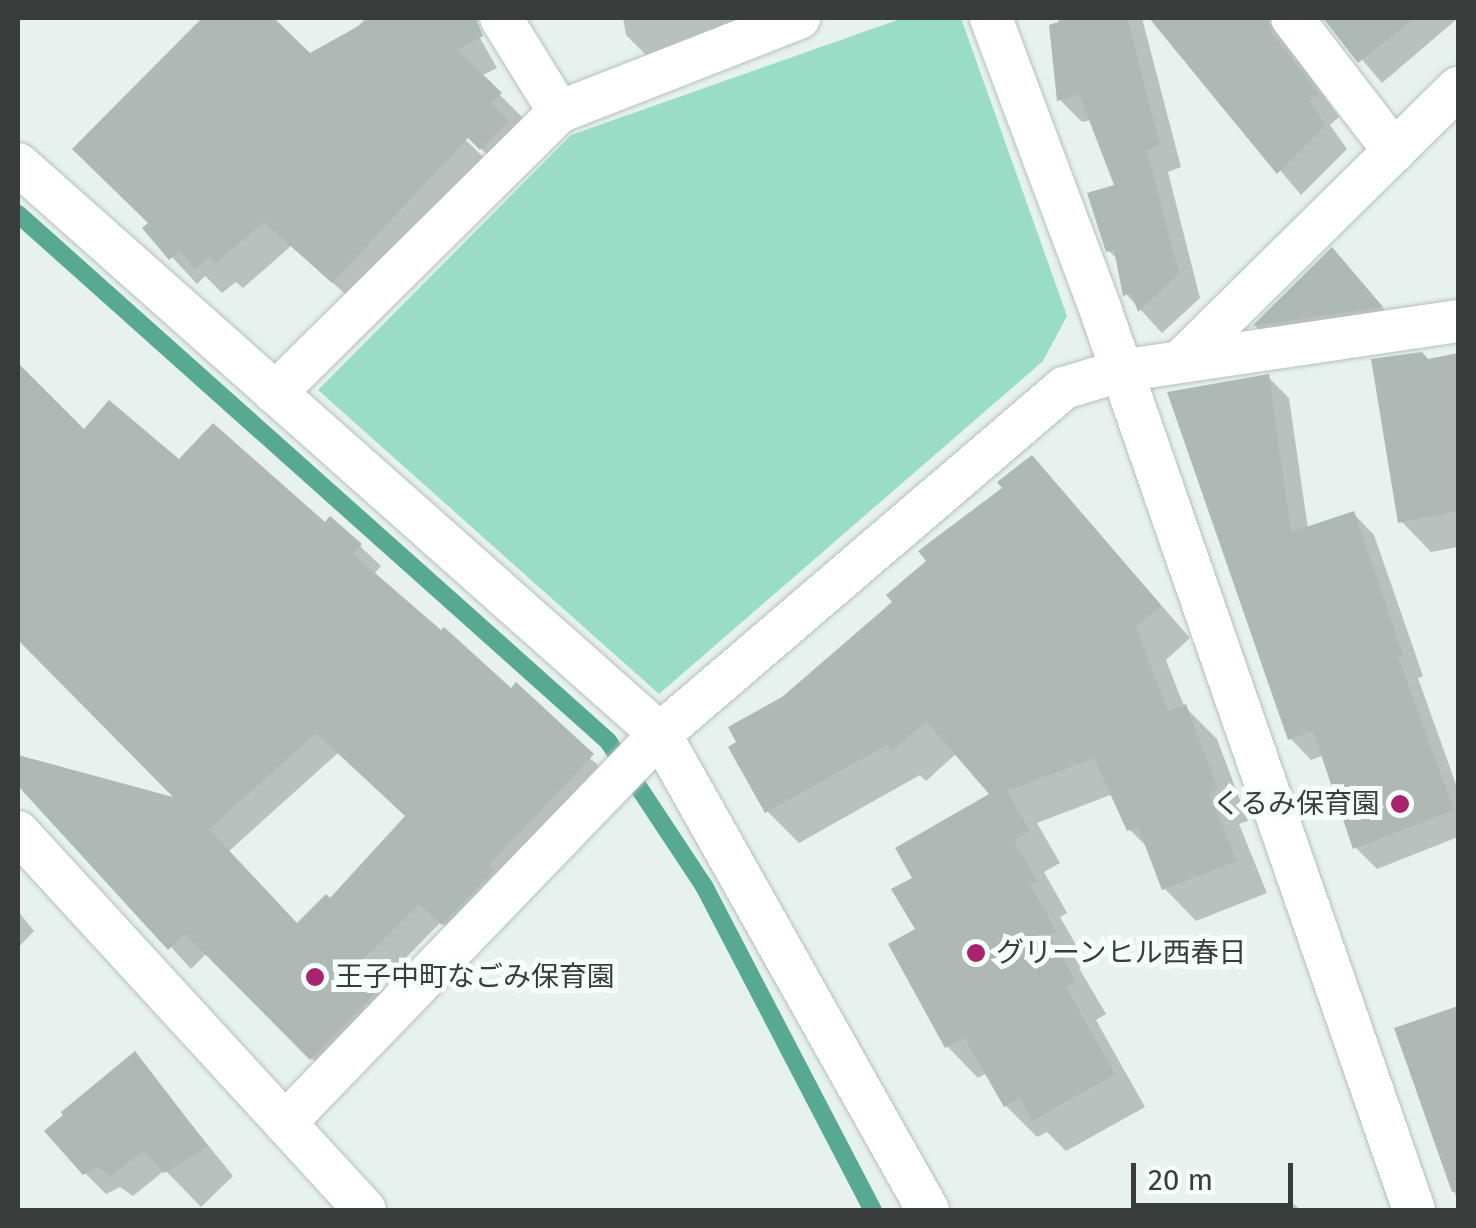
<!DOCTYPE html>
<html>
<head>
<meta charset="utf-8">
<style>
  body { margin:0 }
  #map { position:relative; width:1476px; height:1228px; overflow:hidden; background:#e7f2ee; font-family:"Fira Sans","Noto Sans JP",sans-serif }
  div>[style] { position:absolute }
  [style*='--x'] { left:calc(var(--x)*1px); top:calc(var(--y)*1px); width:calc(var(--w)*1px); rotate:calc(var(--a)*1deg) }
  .green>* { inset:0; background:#9addc7 }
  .shadow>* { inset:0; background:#0003 }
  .stream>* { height:18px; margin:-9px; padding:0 9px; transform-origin:9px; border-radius:9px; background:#57a991 }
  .building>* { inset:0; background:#aeb9b5 }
  .roads { filter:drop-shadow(0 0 2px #b6c0bd) drop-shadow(0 0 2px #b6c0bd) }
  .street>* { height:42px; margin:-21px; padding:0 21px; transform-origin:21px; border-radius:21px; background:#fff }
  .dots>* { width:28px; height:28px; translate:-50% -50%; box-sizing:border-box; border:5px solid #f6fffb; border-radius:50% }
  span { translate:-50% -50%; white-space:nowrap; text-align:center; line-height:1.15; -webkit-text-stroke:10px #f6fffb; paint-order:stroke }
  .poi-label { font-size:28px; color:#383c3b }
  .right { translate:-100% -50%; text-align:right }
  .left { translate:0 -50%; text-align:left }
  .frame { position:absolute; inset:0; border:20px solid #383c3b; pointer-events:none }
  .scale { position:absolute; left:1131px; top:1163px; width:162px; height:45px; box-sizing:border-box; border:5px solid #383c3b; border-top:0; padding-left:12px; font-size:30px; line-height:35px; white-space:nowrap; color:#383c3b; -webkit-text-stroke:8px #f6fffb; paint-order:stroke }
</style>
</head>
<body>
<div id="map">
  <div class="green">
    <div style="clip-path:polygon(903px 18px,961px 18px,1067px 316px,1043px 361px,659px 694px,318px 390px,571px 135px)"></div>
  </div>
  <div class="shadow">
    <div style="clip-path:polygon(205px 18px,271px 18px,310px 56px,352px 32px,366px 18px,469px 18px,497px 68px,481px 76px,525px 120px,507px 174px,460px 128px,457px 131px,491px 165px,359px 306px,291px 246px,243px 288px,236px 282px,222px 293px,205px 276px,197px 284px,146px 229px,152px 224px,76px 149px)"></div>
    <div style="clip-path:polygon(623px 18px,800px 18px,656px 65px,626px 35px)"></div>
    <div style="clip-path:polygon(1058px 18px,1142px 18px,1181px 167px,1168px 172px,1200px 298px,1162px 333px,1126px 294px,1119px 261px,1109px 251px,1117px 187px,1091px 120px,1082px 122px,1060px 100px)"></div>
    <div style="clip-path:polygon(1152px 18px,1307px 18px,1289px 47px,1339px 117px,1330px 125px,1347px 149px,1301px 195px)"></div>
    <div style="clip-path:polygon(1321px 18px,1458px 18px,1382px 83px,1329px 21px)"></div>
    <div style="clip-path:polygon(1332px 251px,1401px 328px,1276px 346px,1255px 326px)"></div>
    <div style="clip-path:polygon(1458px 356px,1458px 547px,1431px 552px,1401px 521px,1428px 361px)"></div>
    <div style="clip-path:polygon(evenodd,18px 368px,84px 433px,179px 463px,325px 525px,360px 546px,381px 566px,373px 575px,612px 777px,464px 943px,441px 922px,379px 985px,401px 1009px,332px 1079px,207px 953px,191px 969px,18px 779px,18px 757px,181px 802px,18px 637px,18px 368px,339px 752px,408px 816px,330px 901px,297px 926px,228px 852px,339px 752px)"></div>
    <div style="clip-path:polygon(1268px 377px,1289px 398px,1308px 529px,1353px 513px,1374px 535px,1423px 676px,1418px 678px,1458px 790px,1458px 837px,1377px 869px,1356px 848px,1324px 755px,1311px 760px,1290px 738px,1170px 393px)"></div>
    <div style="clip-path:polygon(1032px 458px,1190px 638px,1166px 660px,1184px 706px,1217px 739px,1248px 821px,1239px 824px,1267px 893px,1196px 921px,1165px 889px,1149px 849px,1129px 829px,1113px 794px,1037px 823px,1060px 863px,1044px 872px,1067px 913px,1060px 917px,1087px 964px,1079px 968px,1106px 1014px,1096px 1020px,1145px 1107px,1066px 1151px,1047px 1132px,1037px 1137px,1006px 1106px,987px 1073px,978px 1078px,947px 1046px,918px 930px,915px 879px,993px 795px,957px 753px,926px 781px,920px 775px,799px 843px,767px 811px,783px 699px,895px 603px)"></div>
    <div style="clip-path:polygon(18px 911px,34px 931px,18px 948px)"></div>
    <div style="clip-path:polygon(1458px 1008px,1458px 1202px,1398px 1030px)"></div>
    <div style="clip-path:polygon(135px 1055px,233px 1176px,201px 1207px,165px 1170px,133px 1196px,120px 1187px,106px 1194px,85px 1173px)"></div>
    <div style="clip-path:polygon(1294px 1204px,1300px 1210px,1283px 1210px)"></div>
  </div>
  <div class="stream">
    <div style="--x:18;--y:214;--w:791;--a:41.77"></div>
    <div style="--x:608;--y:741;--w:174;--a:56.5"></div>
    <div style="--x:704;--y:886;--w:365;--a:62.5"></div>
  </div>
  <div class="building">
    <div style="clip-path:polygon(202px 18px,274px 18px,310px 53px,373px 18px,476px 18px,483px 36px,458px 50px,502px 93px,491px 103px,509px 121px,480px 150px,468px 138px,332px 283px,264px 222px,215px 264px,209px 257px,195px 269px,180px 251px,169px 260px,142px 228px,148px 223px,72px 149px)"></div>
    <div style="clip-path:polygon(1071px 18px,1127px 18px,1160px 144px,1147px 150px,1179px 274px,1138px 312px,1131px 293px,1123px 296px,1114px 250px,1106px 252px,1087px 193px,1114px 185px,1079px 94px,1057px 101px,1049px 25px)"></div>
    <div style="clip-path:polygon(1149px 18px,1268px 18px,1272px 33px,1319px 94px,1309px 101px,1326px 125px,1277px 174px)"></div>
    <div style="clip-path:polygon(1323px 18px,1415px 18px,1358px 63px)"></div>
    <div style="clip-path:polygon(1332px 247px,1383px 307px,1252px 326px)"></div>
    <div style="clip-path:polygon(1422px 352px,1428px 359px,1458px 353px,1458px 511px,1398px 523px,1371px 359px)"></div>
    <div style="clip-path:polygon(evenodd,18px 363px,84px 429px,109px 400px,179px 459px,213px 423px,325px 522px,330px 516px,362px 544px,353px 554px,441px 630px,444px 627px,511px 688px,516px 682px,594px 754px,489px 865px,494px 870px,442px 925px,419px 904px,360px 963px,382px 986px,310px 1060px,185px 934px,168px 950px,18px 786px,18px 755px,173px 797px,18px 640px,18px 363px,316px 733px,405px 816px,330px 898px,326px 894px,297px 923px,209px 829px,316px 733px)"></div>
    <div style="clip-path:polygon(1269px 374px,1291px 532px,1354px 511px,1403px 655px,1398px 657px,1454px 810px,1353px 849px,1313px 731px,1288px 740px,1167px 392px)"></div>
    <div style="clip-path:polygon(1032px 455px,1161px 605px,1136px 627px,1168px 711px,1186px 704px,1218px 789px,1209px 793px,1237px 861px,1162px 890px,1138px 827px,1127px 831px,1094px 758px,1007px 791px,1030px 831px,1014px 840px,1037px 881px,1030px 885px,1057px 932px,1050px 935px,1076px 982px,1066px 987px,1115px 1074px,1032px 1121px,1020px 1098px,1004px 1107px,964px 1037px,945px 1048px,888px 944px,915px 929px,891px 889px,912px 878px,895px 848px,989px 794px,926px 721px,892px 751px,887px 745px,765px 813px,728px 747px,736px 742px,728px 727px,782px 697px,892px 602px,886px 595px,926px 561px,918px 551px,1002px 488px,997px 482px)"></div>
    <div style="clip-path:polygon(1458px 1006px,1458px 1191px,1452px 1192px,1394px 1028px)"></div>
    <div style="clip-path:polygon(135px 1051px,208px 1146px,164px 1173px,143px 1151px,111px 1176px,97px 1167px,83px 1175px,44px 1131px,63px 1115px,61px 1112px)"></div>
  </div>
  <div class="roads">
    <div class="street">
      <div style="--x:501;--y:18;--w:110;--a:58.3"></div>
      <div style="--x:559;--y:112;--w:258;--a:-21.4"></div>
      <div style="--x:991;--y:18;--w:313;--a:69.4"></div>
      <div style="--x:1101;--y:311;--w:952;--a:70.8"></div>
      <div style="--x:1292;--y:18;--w:168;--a:52.5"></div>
      <div style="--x:18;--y:164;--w:859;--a:41.6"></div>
      <div style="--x:660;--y:734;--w:546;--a:60.62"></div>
      <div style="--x:1181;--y:361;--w:389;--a:-44.6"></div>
      <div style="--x:275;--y:393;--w:400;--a:-44.7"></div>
      <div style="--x:18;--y:832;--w:513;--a:47.45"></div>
      <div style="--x:285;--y:1123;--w:540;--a:-46.05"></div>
      <div style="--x:660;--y:734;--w:532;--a:-40.58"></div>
      <div style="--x:1064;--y:388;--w:59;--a:-16.9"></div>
      <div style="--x:1120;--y:371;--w:342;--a:-8.4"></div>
    </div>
  </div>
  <div class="dots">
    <div style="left:1400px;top:804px;background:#a9246d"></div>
    <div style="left:976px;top:953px;background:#a9246d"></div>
    <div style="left:315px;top:977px;background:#a9246d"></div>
  </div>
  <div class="poi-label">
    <span class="right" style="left:1380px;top:804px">くるみ保育園</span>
    <span class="left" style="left:996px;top:953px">グリーンヒル西春日</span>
    <span class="left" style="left:335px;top:977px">王子中町なごみ保育園</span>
  </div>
  <div class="frame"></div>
  <div class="scale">20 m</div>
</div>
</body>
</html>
